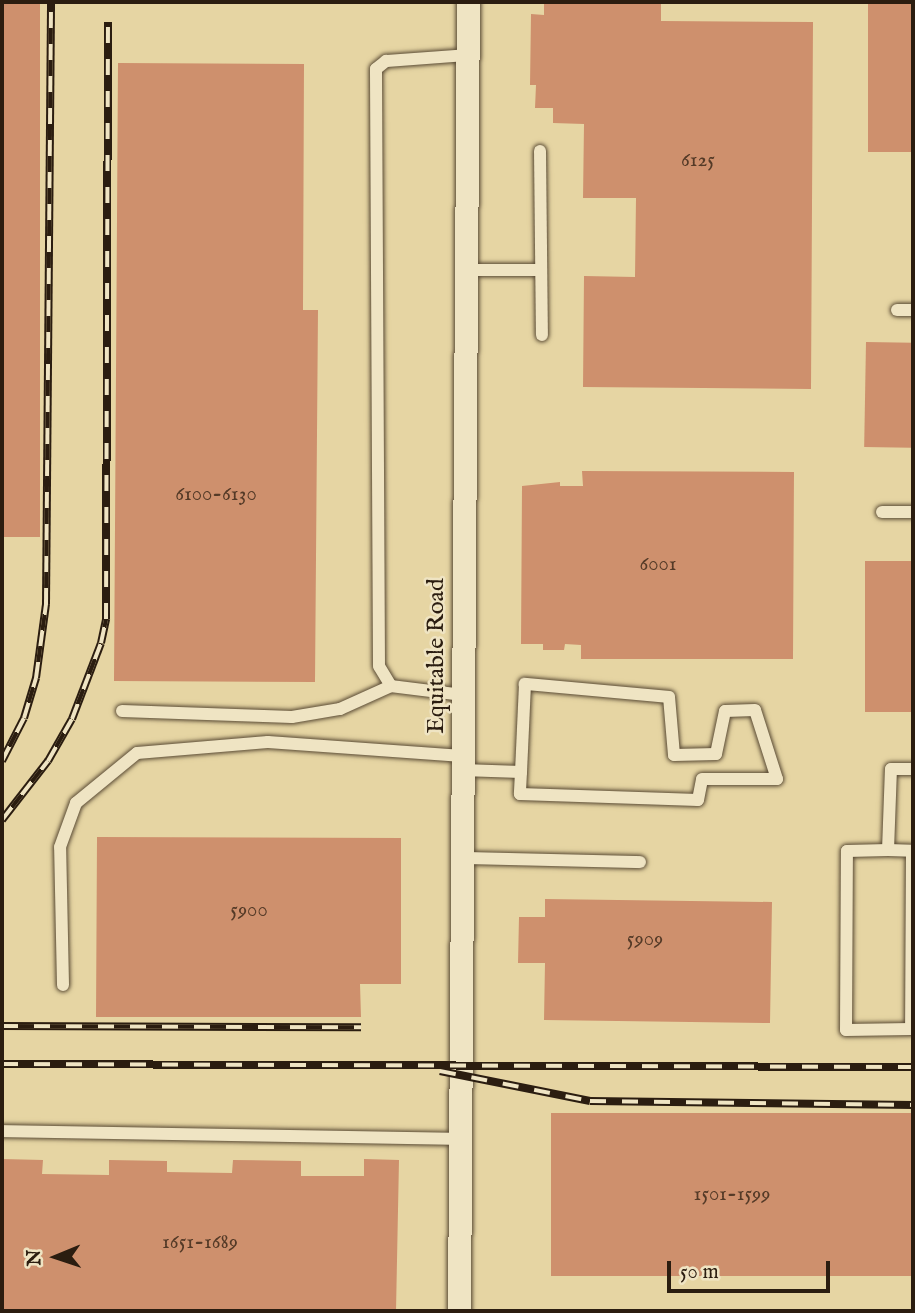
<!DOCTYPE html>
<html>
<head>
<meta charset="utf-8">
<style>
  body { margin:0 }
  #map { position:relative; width:915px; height:1313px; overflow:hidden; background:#e6d5a3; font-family:"IM FELL English",serif }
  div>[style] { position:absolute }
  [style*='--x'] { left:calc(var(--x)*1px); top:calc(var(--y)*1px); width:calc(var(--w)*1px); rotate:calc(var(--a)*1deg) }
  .building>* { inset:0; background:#ce906d; transform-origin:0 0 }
  .roads { filter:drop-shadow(0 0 2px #5a4b35) drop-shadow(0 0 2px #5a4b35) }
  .lane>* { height:12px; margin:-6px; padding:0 6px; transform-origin:6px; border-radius:6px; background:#efe4c3 }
  .street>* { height:23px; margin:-11.5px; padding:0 11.5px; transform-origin:11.5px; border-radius:11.5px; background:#efe4c3 }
  .rail>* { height:8px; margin-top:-4px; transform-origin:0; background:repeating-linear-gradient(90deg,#efe4c3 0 16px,#2b1d10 0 32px); box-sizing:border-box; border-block:2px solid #2b1d10 }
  span { translate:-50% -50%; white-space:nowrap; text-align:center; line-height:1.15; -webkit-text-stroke:5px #efe4c3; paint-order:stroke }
  .number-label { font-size:21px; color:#543a27 }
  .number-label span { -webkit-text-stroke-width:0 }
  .street-label { font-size:24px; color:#2b1d10 }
  .frame { position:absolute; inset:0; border:4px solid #2b1d10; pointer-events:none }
  .north { position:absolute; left:21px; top:1222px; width:70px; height:70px; -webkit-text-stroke:5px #efe4c3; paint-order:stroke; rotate:268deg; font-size:19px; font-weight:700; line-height:28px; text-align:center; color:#2b1d10 }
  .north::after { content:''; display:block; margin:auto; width:24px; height:32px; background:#2b1d10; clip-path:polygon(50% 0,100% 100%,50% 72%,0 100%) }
  .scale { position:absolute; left:667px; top:1261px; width:163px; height:32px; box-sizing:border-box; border:4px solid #2b1d10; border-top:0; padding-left:9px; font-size:21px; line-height:24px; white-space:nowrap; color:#2b1d10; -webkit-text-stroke:5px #efe4c3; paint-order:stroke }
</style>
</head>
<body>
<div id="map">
  <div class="building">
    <div style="left:2px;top:2px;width:38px;height:535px"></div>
    <div style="clip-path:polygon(544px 2px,661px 2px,661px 21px,813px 22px,811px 389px,583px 387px,584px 276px,635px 277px,636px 198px,583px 198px,584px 124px,553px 123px,553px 108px,535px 108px,536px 85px,530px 85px,531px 14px,544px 15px)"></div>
    <div style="left:868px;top:2px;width:45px;height:150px"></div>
    <div style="clip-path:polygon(118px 63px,304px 64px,303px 310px,318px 310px,315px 682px,114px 681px)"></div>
    <div style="left:866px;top:342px;width:47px;height:105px;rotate:1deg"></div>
    <div style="clip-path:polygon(582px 471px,794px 472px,793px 659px,581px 659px,581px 645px,565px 644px,564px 650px,543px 650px,543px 644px,521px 644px,522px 486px,560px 482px,560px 486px,583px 486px)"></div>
    <div style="left:913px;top:561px;width:151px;height:48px;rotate:90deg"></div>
    <div style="clip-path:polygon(97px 837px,401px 838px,401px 984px,360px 984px,361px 1017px,96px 1017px)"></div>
    <div style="clip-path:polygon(545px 899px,772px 902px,770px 1023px,544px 1020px,545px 963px,518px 963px,519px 917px,545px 917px)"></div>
    <div style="left:551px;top:1113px;width:362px;height:163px"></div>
    <div style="clip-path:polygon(2px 1159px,43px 1160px,42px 1174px,109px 1175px,109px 1160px,167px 1161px,167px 1172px,232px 1173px,233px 1160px,301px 1161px,301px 1176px,364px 1176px,364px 1159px,399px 1160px,396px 1311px,2px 1309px)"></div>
  </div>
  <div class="roads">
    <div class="lane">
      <div style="--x:540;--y:151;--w:184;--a:89.4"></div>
      <div style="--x:466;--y:270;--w:75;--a:0"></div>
      <div style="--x:897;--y:310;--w:16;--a:0"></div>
      <div style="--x:882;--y:512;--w:31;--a:0"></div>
      <div style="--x:463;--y:695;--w:73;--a:-172.9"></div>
      <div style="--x:391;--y:686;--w:23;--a:-121"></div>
      <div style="--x:379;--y:666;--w:597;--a:-90.29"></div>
      <div style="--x:376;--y:69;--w:13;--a:-39"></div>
      <div style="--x:386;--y:61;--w:81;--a:-4.2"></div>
      <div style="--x:122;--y:711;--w:170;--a:2"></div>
      <div style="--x:292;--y:717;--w:49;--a:-9.5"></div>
      <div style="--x:340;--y:709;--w:56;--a:-24.3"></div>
      <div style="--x:462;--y:770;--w:59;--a:1.9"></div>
      <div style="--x:521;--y:772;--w:22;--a:93"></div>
      <div style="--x:520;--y:794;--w:178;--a:1.9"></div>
      <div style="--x:698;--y:800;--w:21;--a:-79"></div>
      <div style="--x:702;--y:779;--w:75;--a:0"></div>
      <div style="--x:777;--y:779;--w:72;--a:-107.7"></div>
      <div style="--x:755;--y:710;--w:30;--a:178"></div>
      <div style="--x:725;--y:711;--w:44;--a:101.8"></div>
      <div style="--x:716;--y:754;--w:42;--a:178.6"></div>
      <div style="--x:674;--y:755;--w:58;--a:-94.9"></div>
      <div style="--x:669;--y:697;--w:145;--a:-174.8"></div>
      <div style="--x:525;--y:684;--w:88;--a:92.6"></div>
      <div style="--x:888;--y:850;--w:24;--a:2"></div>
      <div style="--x:912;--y:851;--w:178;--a:90.3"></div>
      <div style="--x:911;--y:1029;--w:65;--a:179.1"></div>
      <div style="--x:846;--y:1030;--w:179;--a:-89.7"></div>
      <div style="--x:847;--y:851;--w:41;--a:-1.4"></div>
      <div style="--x:888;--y:850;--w:81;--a:-87.9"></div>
      <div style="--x:891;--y:769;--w:22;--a:0"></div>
      <div style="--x:462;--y:858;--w:178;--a:1.3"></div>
      <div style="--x:63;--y:985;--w:138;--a:-91.2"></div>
      <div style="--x:60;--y:847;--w:47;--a:-70"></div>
      <div style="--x:76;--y:803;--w:79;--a:-39.3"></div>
      <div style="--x:137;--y:753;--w:131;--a:-4.8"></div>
      <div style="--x:268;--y:742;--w:195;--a:4.1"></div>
      <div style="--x:2;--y:1131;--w:458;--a:1"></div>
    </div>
    <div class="street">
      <div style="--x:459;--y:1311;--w:1309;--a:-89.61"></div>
    </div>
  </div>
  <div class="rail">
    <div style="--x:2;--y:761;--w:48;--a:-62.9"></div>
    <div style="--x:24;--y:718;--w:42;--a:-73.3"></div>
    <div style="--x:36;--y:678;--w:75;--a:-82.3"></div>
    <div style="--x:46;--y:604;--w:602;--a:-89.52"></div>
    <div style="--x:2;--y:820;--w:75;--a:-52.1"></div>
    <div style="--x:48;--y:761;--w:48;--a:-60.3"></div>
    <div style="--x:72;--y:719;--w:81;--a:-69.1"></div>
    <div style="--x:101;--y:643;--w:25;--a:-78"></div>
    <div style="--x:106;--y:619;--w:597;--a:-89.81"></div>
    <div style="--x:2;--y:1026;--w:359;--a:0.2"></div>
    <div style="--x:2;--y:1064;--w:911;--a:0.19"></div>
    <div style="--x:440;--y:1071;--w:153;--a:11.3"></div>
    <div style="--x:590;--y:1101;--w:323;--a:0.7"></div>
  </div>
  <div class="number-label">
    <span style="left:698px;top:161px">6125</span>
    <span style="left:216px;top:495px">6100-6130</span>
    <span style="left:658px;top:565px">6001</span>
    <span style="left:249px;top:911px">5900</span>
    <span style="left:645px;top:940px">5909</span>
    <span style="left:732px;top:1195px">1501-1599</span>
    <span style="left:200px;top:1243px">1651-1689</span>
  </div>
  <div class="street-label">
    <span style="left:437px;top:656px;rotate:-90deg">Equitable Road</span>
  </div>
  <div class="frame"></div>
  <div class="north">N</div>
  <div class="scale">50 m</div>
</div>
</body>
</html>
